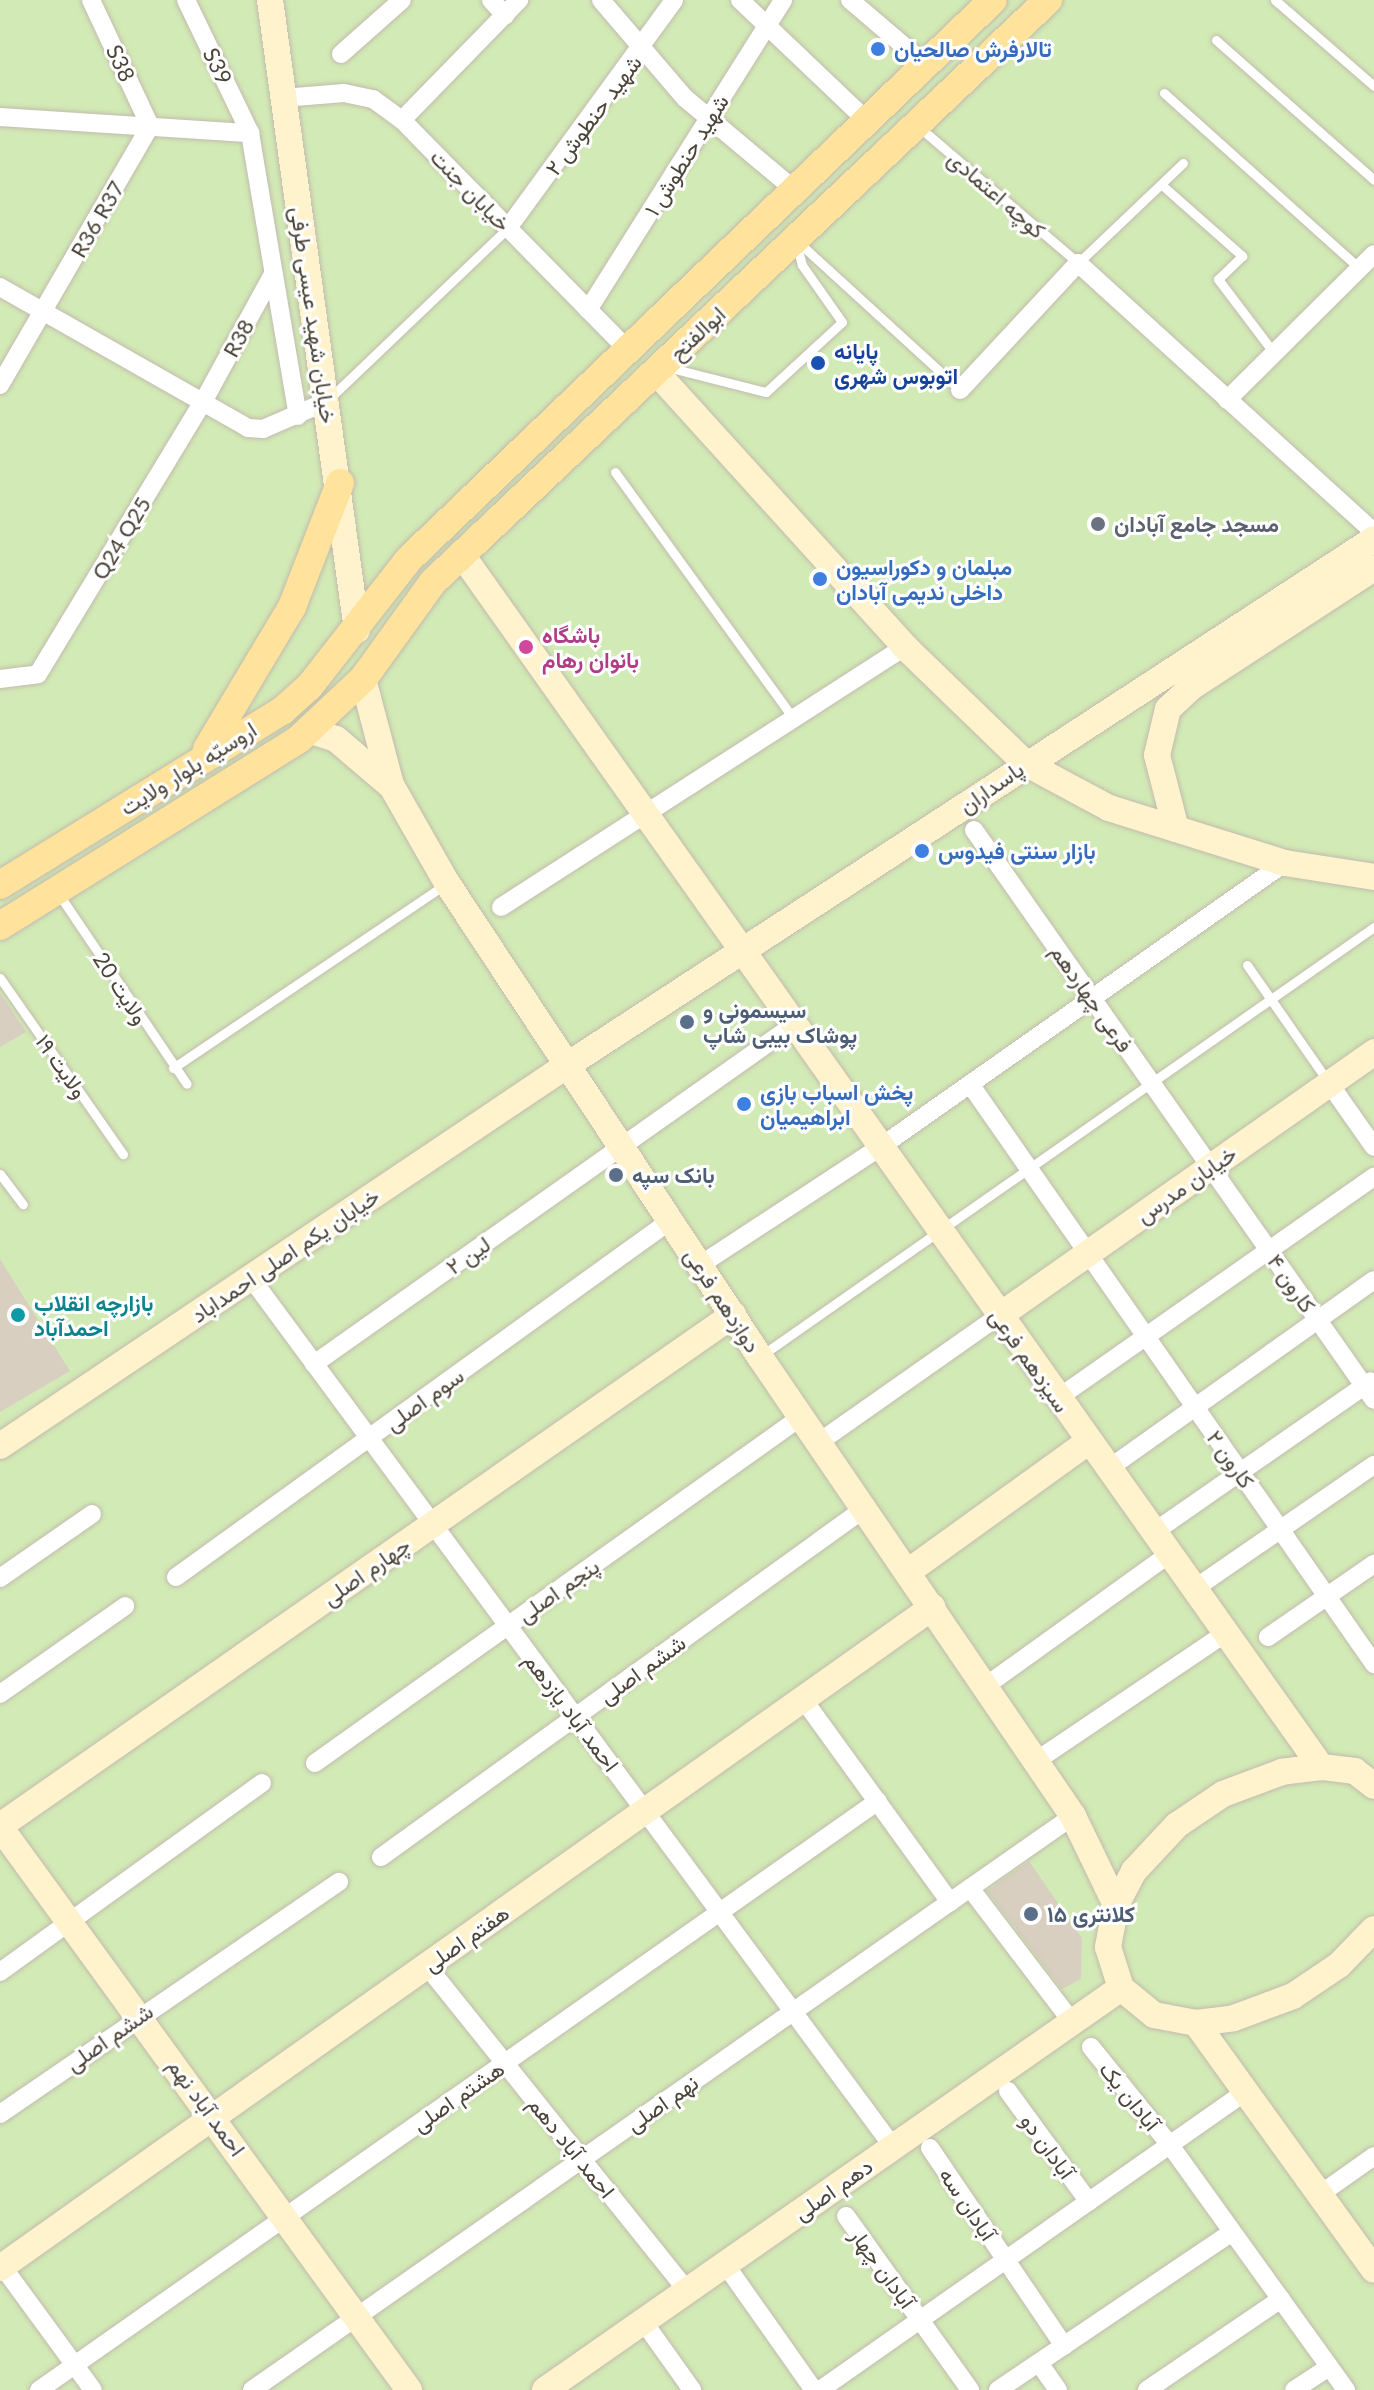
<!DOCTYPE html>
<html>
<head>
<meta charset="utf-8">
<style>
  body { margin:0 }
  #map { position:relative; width:1374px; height:2390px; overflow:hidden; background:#f6f3ec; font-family:Lato,Vazirmatn,sans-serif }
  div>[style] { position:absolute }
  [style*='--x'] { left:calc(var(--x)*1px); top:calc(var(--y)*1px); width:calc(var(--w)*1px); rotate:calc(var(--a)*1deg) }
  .green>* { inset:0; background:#d2eab5; transform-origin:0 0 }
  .building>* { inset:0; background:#d8cfc1 }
  .roads { filter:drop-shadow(0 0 2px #c2bbae) drop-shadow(0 0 2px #c2bbae) }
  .lane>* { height:9px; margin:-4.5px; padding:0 4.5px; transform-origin:4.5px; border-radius:4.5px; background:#fff }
  .street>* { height:18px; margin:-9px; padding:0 9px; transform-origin:9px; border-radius:9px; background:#fff }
  .secondary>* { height:26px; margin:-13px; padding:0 13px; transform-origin:13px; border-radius:13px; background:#fff3cd }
  .primary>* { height:28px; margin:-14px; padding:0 14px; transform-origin:14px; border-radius:14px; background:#ffe39c }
  .dots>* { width:22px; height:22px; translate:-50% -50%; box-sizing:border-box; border:4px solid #fff; border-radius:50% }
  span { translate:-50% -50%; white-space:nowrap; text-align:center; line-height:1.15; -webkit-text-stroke:6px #fff; paint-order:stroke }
  .shop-label { font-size:22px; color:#366cbe; font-weight:700 }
  .left { translate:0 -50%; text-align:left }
  .street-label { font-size:22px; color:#4b4439 }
  .transit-label { font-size:22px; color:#164399; font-weight:700 }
  .worship-label { font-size:22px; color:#5b616d; font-weight:700 }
  .hotel-label { font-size:22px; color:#b23c85; font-weight:700 }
  .service-label { font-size:22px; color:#4e5e75; font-weight:700 }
  .culture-label { font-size:22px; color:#0d838f; font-weight:700 }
</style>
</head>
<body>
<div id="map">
  <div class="green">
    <div style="left:0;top:0;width:1374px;height:2390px"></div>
  </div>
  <div class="building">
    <div style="clip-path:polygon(0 993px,26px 1032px,0 1047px)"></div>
    <div style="clip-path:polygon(0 1259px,70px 1371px,0 1412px)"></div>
    <div style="clip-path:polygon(1029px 1861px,1082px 1938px,1081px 1979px,1062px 1989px,987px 1891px)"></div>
  </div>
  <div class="roads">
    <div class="lane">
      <div style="--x:1275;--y:0;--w:131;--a:41"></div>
      <div style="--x:1216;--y:40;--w:211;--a:41.5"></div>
      <div style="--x:1164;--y:93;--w:262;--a:41.9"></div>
      <div style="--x:919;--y:127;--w:209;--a:40.5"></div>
      <div style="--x:1078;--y:263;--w:145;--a:-43.6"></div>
      <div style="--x:1163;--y:186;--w:106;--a:41.5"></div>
      <div style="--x:1242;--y:256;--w:33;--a:136"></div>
      <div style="--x:1218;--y:279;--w:93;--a:52.9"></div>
      <div style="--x:797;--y:241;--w:221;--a:42.4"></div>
      <div style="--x:667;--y:367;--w:102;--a:14.2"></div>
      <div style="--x:766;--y:392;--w:103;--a:-42.6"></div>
      <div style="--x:842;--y:322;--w:70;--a:-125.1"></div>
      <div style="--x:802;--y:265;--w:23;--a:-105"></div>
      <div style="--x:331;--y:397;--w:245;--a:-43.7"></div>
      <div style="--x:615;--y:472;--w:304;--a:54.1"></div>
      <div style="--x:58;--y:893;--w:230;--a:56"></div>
      <div style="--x:1247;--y:965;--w:140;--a:55.2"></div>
      <div style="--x:0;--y:978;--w:215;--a:55.1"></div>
      <div style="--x:173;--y:1068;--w:327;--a:-34"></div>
      <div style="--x:0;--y:1174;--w:38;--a:53"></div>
      <div style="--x:762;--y:1355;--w:747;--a:-34.97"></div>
    </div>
    <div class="street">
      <div style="--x:186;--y:0;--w:148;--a:64.3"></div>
      <div style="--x:250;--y:133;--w:287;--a:80.4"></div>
      <div style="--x:491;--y:0;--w:21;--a:47"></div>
      <div style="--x:601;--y:0;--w:129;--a:49.4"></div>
      <div style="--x:685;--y:98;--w:145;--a:40"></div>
      <div style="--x:740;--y:0;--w:177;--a:43.6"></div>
      <div style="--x:850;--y:0;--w:100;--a:40.5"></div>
      <div style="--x:341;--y:54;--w:81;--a:-41.5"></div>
      <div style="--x:283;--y:98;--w:61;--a:-4.7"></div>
      <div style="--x:344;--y:93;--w:30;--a:12"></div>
      <div style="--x:373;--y:99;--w:36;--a:36"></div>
      <div style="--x:402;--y:120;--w:324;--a:45.5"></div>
      <div style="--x:0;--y:117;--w:251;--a:3.7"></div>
      <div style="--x:402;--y:120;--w:168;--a:-45.7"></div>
      <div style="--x:508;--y:228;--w:282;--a:-53.9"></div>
      <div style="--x:0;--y:287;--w:285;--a:29.6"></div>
      <div style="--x:248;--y:428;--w:15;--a:4"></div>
      <div style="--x:263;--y:429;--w:68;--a:-23.5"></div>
      <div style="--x:588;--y:310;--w:366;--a:-57.8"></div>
      <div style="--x:0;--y:385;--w:299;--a:-59.9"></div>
      <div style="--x:150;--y:126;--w:139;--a:-115.1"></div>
      <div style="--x:960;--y:390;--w:173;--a:-47.1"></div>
      <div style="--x:1078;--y:263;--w:400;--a:42.3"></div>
      <div style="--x:1227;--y:400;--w:207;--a:-44.8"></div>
      <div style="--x:0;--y:679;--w:38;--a:-7"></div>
      <div style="--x:38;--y:674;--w:318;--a:-58.8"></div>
      <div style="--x:203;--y:402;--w:146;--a:-61.3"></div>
      <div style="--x:974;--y:830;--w:696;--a:54.94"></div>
      <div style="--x:501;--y:907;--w:480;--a:-32.8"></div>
      <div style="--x:1329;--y:1083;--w:78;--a:54.9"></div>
      <div style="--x:970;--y:1084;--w:707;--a:55.14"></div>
      <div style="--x:700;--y:1265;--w:214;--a:-33.2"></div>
      <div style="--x:879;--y:1148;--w:496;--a:-35.1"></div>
      <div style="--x:251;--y:1278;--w:1080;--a:53.54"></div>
      <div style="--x:314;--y:1364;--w:585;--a:-35.26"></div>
      <div style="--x:1058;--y:1398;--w:386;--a:-35"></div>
      <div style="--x:818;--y:1443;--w:221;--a:-35.1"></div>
      <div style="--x:1108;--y:1469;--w:326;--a:-35.4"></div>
      <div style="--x:1154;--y:1532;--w:264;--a:-34.8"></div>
      <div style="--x:176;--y:1577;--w:610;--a:-35.8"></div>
      <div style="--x:0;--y:1578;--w:112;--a:-34.8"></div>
      <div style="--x:1194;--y:1589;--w:219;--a:-34.6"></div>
      <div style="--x:1268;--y:1637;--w:129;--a:-34.6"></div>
      <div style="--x:987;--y:1685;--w:224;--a:-35.7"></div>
      <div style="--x:0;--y:1694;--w:153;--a:-35.1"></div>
      <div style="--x:803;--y:1699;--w:251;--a:54.1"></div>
      <div style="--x:1036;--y:1761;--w:227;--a:-34"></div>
      <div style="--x:315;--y:1763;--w:597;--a:-35.45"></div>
      <div style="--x:381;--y:1857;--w:597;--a:-35.79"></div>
      <div style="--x:970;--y:1888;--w:168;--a:52.7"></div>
      <div style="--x:427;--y:1966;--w:416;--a:51.3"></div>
      <div style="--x:0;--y:1972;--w:323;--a:-35.8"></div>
      <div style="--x:1091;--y:2047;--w:126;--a:51.1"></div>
      <div style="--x:1170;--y:2145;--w:302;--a:54.3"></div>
      <div style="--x:1008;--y:2091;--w:137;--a:53.9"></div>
      <div style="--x:0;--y:2114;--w:411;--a:-34.4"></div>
      <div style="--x:930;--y:2148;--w:239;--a:55.9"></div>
      <div style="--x:1319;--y:2195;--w:67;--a:-35.3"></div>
      <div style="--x:846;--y:2216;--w:214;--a:54.5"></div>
      <div style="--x:0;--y:2263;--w:157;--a:53.8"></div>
      <div style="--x:725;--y:2264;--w:154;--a:54.8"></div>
      <div style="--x:643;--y:2321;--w:85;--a:54.6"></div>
      <div style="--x:1039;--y:2363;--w:33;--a:55"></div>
      <div style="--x:39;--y:2390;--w:1025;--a:-35.07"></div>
      <div style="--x:252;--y:2390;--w:1002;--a:-34.96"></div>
      <div style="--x:820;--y:2390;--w:519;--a:-35.04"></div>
      <div style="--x:998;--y:2390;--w:282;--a:-34"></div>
      <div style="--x:1147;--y:2390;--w:162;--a:-34.2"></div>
      <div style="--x:1294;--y:2390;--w:42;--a:-33.3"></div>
    </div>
    <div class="secondary">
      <div style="--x:270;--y:0;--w:636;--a:82.14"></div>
      <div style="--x:656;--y:372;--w:371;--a:47.8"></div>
      <div style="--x:905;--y:647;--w:167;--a:44"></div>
      <div style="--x:1025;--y:763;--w:95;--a:28.2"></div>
      <div style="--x:1109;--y:808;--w:184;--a:17.4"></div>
      <div style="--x:1285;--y:863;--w:90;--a:8.9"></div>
      <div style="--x:462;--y:555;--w:1486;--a:54.67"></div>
      <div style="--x:363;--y:679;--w:110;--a:75.2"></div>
      <div style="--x:391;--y:785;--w:113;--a:60.3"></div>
      <div style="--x:447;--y:883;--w:568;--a:56.56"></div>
      <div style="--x:760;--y:1357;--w:556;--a:55.71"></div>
      <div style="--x:1073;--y:1816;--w:99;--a:64.2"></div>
      <div style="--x:308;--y:730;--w:29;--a:18"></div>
      <div style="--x:336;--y:739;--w:71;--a:40.4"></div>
      <div style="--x:1176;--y:829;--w:76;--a:-104.4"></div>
      <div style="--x:1157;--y:755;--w:47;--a:-76.6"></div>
      <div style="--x:1168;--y:709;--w:34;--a:-43"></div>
      <div style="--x:1193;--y:686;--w:216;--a:-33.1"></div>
      <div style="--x:999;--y:1316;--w:459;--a:-35.1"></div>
      <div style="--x:0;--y:1446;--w:685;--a:-33.88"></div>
      <div style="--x:569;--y:1064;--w:961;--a:-33.11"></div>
      <div style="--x:909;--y:1571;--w:221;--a:-35.8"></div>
      <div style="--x:1374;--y:1786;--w:24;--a:-142"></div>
      <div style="--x:1355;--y:1771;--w:34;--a:-173"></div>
      <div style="--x:1321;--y:1767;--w:39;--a:173"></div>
      <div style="--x:1282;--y:1772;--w:63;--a:159.6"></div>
      <div style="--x:1223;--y:1794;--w:55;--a:146"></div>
      <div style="--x:1177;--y:1825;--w:63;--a:133.1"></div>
      <div style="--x:1134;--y:1871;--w:38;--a:118"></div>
      <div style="--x:1116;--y:1905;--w:43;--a:100.8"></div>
      <div style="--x:1108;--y:1947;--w:43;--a:72.4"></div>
      <div style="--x:1121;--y:1988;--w:43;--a:39.3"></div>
      <div style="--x:1154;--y:2015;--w:43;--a:10.8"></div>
      <div style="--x:1196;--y:2023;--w:38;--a:-7"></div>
      <div style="--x:1234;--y:2018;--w:63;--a:-20.4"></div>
      <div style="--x:1293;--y:1996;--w:55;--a:-34"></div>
      <div style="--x:1339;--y:1965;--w:50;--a:-45.8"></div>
      <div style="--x:0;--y:1826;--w:894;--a:-34.88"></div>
      <div style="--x:0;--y:1827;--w:696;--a:54"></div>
      <div style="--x:1196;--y:2023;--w:304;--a:54.2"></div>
      <div style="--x:0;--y:2268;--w:1143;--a:-35.32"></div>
      <div style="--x:545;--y:2390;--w:702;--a:-34.91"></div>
    </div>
    <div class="primary">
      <div style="--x:207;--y:749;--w:165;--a:-59.1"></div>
      <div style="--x:292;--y:607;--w:133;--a:-68.8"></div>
      <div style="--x:0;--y:885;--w:331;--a:-31.7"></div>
      <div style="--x:282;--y:711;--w:36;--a:-42"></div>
      <div style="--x:309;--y:687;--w:162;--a:-52"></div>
      <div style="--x:409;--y:559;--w:808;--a:-43.75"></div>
      <div style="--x:0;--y:926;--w:353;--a:-32"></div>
      <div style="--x:299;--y:739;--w:88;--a:-43.2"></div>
      <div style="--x:363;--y:679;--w:120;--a:-54.2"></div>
      <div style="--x:433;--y:582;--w:847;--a:-43.42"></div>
    </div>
  </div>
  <div class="dots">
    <div style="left:878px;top:49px;background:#3f7fe0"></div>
    <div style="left:818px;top:363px;background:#1a4fb4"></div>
    <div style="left:1098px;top:524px;background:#6b7280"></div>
    <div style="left:820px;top:579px;background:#3f7fe0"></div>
    <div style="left:526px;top:647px;background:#d1479c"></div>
    <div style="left:922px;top:851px;background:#3f7fe0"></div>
    <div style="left:687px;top:1022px;background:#5c6f8a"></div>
    <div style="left:744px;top:1104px;background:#3f7fe0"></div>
    <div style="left:616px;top:1175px;background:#5c6f8a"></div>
    <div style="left:18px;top:1315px;background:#0f9aa8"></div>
    <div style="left:1031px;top:1914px;background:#5c6f8a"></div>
  </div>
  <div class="shop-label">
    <span class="left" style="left:894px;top:49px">تالارفرش صالحيان</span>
    <span class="left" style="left:836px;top:579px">مبلمان و دکوراسیون<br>داخلی ندیمی آبادان</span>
    <span class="left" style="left:938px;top:851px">بازار سنتی فیدوس</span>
    <span class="left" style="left:760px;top:1104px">پخش اسباب بازی<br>ابراهیمیان</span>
  </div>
  <div class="street-label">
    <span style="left:121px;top:63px;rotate:65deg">S38</span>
    <span style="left:218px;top:66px;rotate:64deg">S39</span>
    <span style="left:593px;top:115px;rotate:-53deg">شهید حنطوش ۲</span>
    <span style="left:686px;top:155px;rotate:-58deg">شهید حنطوش ۱</span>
    <span style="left:471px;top:190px;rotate:46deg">خیابان جنت</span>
    <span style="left:997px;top:194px;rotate:41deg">کوچه اعتمادی</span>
    <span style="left:97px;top:219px;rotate:-60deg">R36 R37</span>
    <span style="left:314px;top:315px;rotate:82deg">خیابان شهید عیسی طرفی</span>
    <span style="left:697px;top:333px;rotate:-43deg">ابوالفتح</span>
    <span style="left:238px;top:338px;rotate:-61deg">R38</span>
    <span style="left:121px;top:538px;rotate:-59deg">Q24 Q25</span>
    <span style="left:188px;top:768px;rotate:-32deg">اروسیّه بلوار ولایت</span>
    <span style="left:991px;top:787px;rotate:-35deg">پاسداران</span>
    <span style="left:121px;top:988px;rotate:57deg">ولایت 20</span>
    <span style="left:1092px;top:998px;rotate:55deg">فرعی چهاردهم</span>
    <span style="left:62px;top:1066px;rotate:55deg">ولایت ۱۹</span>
    <span style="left:1186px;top:1184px;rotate:-35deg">خیابان مدرس</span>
    <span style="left:285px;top:1255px;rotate:-34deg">خیابان یکم اصلی احمداباد</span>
    <span style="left:468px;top:1255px;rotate:-35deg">لین ۲</span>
    <span style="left:1292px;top:1283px;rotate:55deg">کارون ۴</span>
    <span style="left:723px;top:1300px;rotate:57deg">دوازدهم فرعی</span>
    <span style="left:1030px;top:1360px;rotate:55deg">سیزدهم فرعی</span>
    <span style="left:424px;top:1399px;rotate:-36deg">سوم اصلی</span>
    <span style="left:1231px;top:1459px;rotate:55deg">کارون ۲</span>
    <span style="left:366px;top:1571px;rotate:-35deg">چهارم اصلی</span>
    <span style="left:558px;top:1590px;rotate:-35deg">پنجم اصلی</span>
    <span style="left:642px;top:1669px;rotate:-36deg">ششم اصلی</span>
    <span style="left:572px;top:1712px;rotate:53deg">احمد آباد یازدهم</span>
    <span style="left:466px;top:1938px;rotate:-35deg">هفتم اصلی</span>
    <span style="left:109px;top:2037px;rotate:-35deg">ششم اصلی</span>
    <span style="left:458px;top:2096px;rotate:-35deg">هشتم اصلی</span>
    <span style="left:1130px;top:2096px;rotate:51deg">آبادان یک</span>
    <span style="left:662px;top:2103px;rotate:-35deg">نهم اصلی</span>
    <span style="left:207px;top:2107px;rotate:54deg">احمد آباد نهم</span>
    <span style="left:1048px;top:2146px;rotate:54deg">آبادان دو</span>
    <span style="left:572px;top:2147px;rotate:51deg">احمد آباد دهم</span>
    <span style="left:833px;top:2189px;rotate:-35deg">دهم اصلی</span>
    <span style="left:968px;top:2204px;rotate:56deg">آبادان سه</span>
    <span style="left:883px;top:2268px;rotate:54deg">آبادان چهار</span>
  </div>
  <div class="transit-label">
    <span class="left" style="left:834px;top:363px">پایانه<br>اتوبوس شهری</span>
  </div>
  <div class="worship-label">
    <span class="left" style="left:1114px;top:524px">مسجد جامع آبادان</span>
  </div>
  <div class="hotel-label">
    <span class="left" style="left:542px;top:647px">باشگاه<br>بانوان رهام</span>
  </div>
  <div class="service-label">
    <span class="left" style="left:703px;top:1022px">سیسمونی و<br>پوشاک بیبی شاپ</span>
    <span class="left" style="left:632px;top:1175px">بانک سپه</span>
    <span class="left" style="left:1047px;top:1914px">کلانتری ۱۵</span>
  </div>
  <div class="culture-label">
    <span class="left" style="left:34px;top:1315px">بازارچه انقلاب<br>احمدآباد</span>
  </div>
</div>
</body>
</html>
